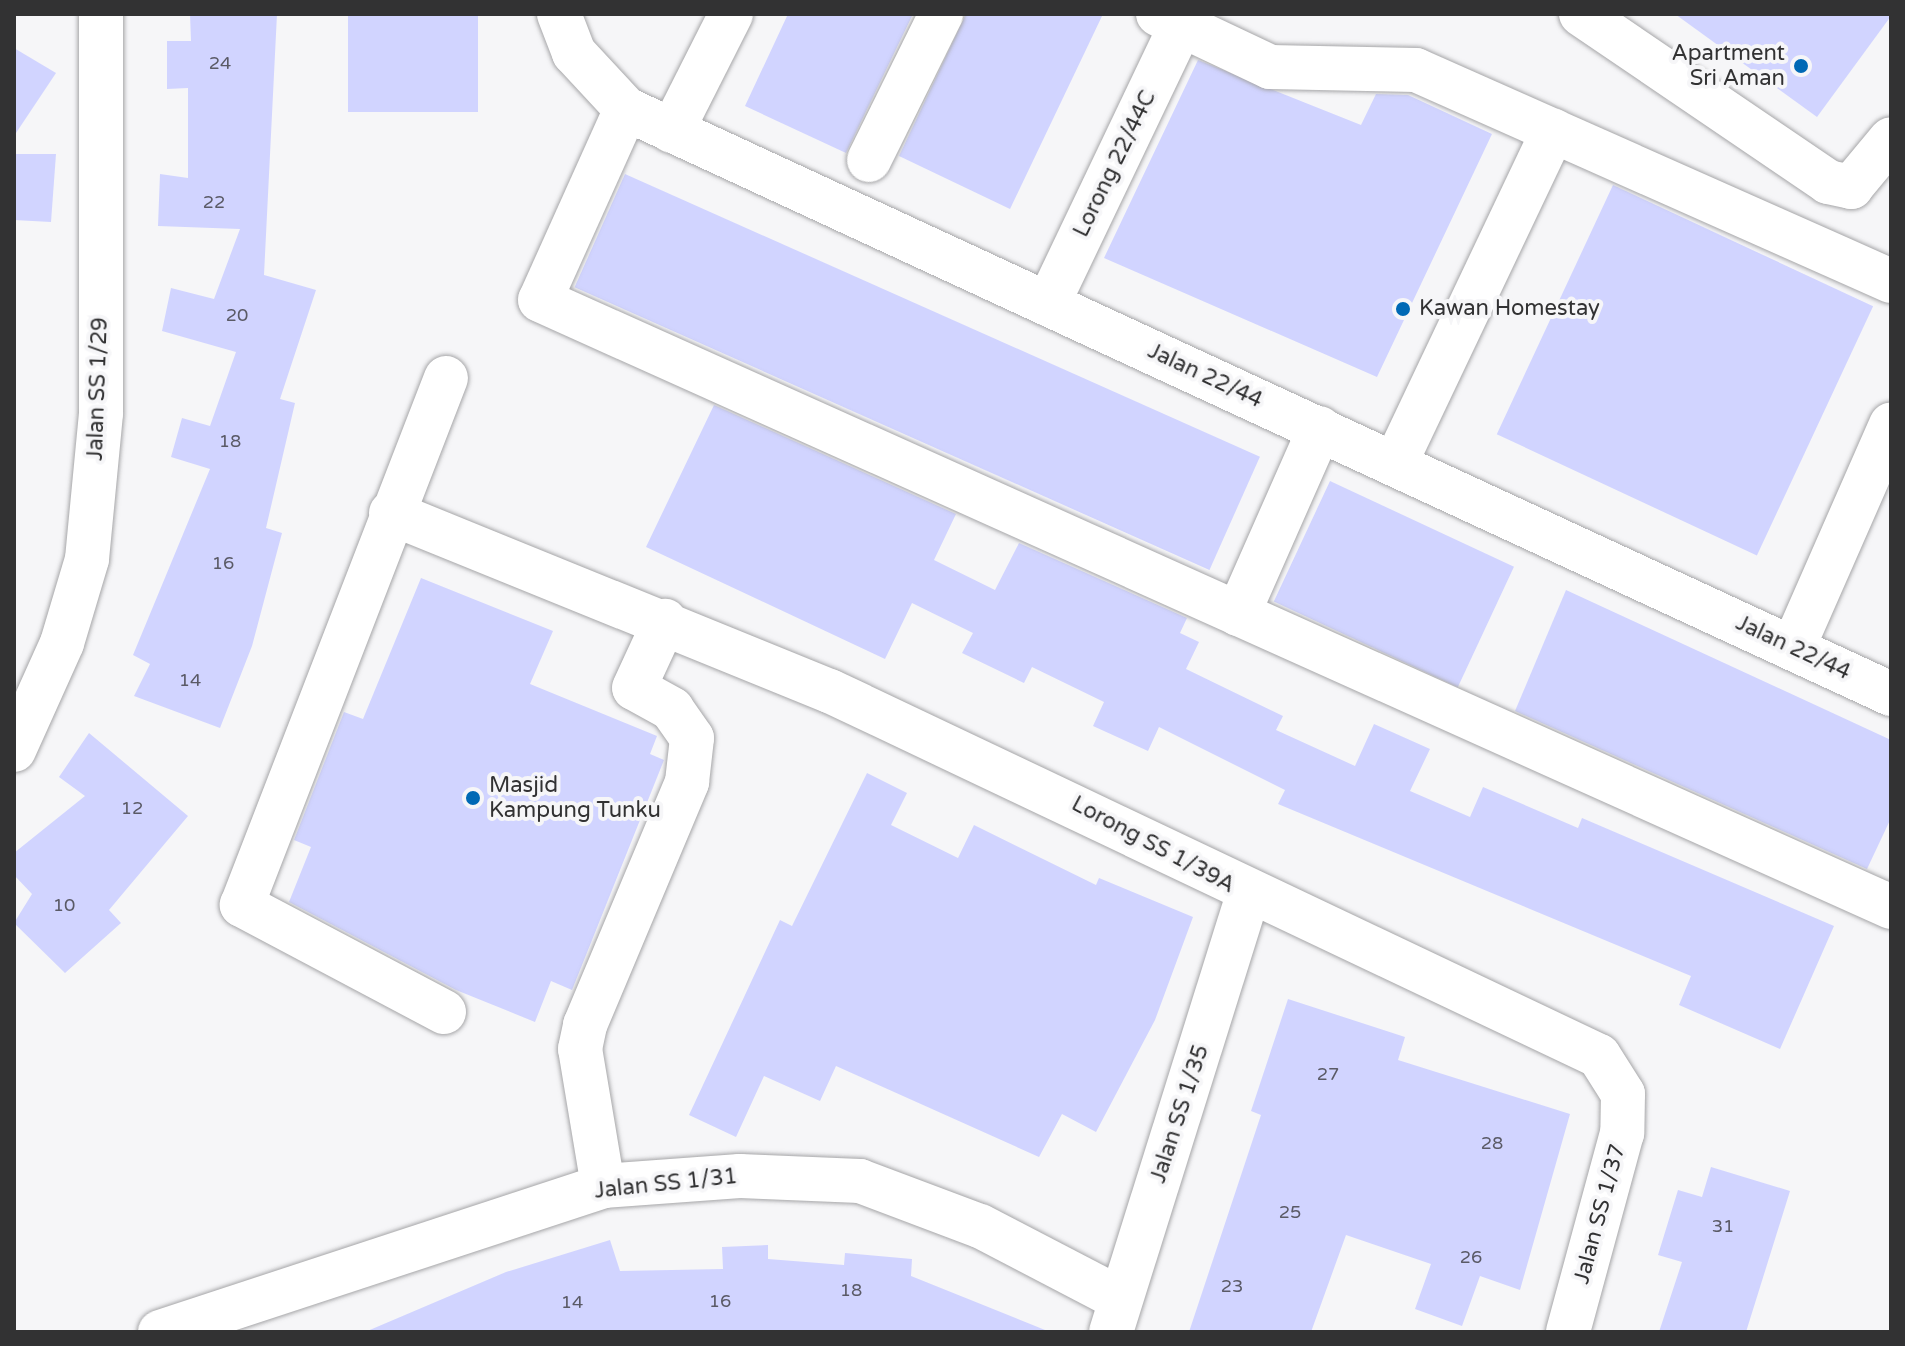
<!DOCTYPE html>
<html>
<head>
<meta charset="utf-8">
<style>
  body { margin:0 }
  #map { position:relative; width:1905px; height:1346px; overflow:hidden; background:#f6f6f8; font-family:"Varela Round",sans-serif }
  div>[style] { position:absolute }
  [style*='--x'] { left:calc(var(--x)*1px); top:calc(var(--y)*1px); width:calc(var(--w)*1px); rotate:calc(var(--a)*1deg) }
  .building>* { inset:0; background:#d1d4ff; transform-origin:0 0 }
  .roads { filter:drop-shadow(0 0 2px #a6a6a8) drop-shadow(0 0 2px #a6a6a8) }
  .minor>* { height:44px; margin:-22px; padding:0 22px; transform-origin:22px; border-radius:22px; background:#fff }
  .dots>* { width:22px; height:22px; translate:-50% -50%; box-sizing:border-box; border:4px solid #f6f6f8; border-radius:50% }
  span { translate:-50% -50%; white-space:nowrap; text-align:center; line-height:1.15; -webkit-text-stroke:8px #f6f6f8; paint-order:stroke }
  .number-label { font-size:18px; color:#5a5a66 }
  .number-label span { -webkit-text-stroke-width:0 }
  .poi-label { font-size:22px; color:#323233 }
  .right { translate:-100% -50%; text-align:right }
  .left { translate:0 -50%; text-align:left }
  .street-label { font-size:22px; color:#323233 }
  .frame { position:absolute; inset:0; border:16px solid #323233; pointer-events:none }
</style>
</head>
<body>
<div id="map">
  <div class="building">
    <div style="clip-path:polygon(190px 14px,277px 14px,264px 275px,316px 290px,280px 399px,295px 403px,266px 528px,282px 533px,252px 646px,220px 728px,134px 696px,150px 664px,133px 655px,210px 469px,171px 457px,182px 418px,210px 426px,236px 352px,162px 331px,171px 288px,214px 299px,240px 229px,158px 226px,160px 174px,188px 178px,188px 88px,167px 89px,167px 41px,191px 41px)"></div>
    <div style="left:348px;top:14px;width:130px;height:98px"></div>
    <div style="clip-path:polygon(788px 14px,913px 14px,846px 153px,745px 106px)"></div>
    <div style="clip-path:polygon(966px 14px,1103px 14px,1010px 209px,899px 156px)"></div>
    <div style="clip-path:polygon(1675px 14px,1891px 14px,1891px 16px,1817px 117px)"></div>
    <div style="clip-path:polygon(14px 48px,56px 73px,14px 136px)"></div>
    <div style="clip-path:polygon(1198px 60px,1361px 125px,1376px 94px,1408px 95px,1492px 134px,1377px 377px,1104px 258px)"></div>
    <div style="clip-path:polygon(14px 154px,56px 154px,51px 222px,14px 220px)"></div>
    <div style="left:625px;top:174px;width:695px;height:124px;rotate:24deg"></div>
    <div style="left:1613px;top:185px;width:287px;height:275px;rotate:25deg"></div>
    <div style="clip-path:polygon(714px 405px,956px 514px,934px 560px,995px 590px,1019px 543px,1187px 618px,1180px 633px,1199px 642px,1186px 669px,1283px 716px,1276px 730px,1355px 766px,1374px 724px,1430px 749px,1410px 791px,1470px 817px,1483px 787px,1578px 828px,1582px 818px,1834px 926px,1780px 1049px,1679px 1005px,1691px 976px,1278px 804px,1285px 790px,1159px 727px,1148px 751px,1093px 726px,1104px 702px,1032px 667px,1024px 683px,962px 653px,973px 633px,912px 603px,885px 659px,646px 547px)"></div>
    <div style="left:1330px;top:481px;width:203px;height:133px;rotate:25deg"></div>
    <div style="clip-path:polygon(421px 578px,553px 631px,530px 684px,657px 736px,650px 754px,664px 760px,572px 990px,551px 981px,535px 1022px,456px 990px,289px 902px,311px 847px,294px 840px,344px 712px,363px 719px)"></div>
    <div style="clip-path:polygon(1566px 590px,1891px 740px,1891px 818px,1867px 869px,1515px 711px)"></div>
    <div style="clip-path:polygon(89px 733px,188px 816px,109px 910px,121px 923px,65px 973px,14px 923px,32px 894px,14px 875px,14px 853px,85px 796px,59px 777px)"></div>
    <div style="clip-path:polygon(867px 773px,907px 793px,891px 825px,958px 858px,974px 825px,1096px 885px,1099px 878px,1193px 917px,1155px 1020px,1096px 1132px,1062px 1114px,1039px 1157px,836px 1066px,820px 1101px,764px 1076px,736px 1137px,689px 1115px,780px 920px,792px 926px)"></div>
    <div style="clip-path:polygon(1288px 999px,1405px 1037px,1398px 1060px,1570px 1114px,1520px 1290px,1480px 1276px,1462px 1326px,1415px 1309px,1431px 1264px,1346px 1235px,1311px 1332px,1189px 1332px,1261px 1115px,1251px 1111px)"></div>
    <div style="clip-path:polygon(1711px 1167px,1790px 1191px,1746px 1332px,1659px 1332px,1682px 1262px,1658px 1255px,1678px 1190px,1702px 1197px)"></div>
    <div style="clip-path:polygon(610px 1240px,620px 1271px,723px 1269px,722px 1247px,768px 1245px,768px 1259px,844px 1265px,845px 1253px,912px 1259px,911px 1276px,1050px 1332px,365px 1332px,506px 1272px)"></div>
  </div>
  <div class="roads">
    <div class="minor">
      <div style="--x:559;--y:14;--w:42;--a:69"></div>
      <div style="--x:574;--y:53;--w:76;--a:47.1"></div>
      <div style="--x:626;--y:109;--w:1394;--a:24.82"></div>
      <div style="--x:1158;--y:14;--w:124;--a:25.3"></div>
      <div style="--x:1270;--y:67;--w:146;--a:1.2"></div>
      <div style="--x:1416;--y:70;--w:520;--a:23.95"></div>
      <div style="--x:1581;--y:14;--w:299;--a:34.2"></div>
      <div style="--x:1828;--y:182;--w:24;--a:12"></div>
      <div style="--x:1851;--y:187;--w:62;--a:-50.2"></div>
      <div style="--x:626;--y:109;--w:209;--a:114.2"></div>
      <div style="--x:540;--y:300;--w:1481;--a:24.19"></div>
      <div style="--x:672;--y:131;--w:131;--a:-63.2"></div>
      <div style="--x:869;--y:160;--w:163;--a:-63.7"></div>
      <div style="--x:1048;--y:304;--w:309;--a:-64.5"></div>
      <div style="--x:1395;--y:464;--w:369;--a:-64.6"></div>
      <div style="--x:391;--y:513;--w:474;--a:22.1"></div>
      <div style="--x:830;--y:691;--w:851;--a:25.39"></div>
      <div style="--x:1599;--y:1056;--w:45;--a:57.7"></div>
      <div style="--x:1623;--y:1094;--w:39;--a:91"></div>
      <div style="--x:1622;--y:1133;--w:206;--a:105.2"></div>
      <div style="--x:1238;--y:614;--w:203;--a:-66.2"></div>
      <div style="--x:1793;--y:648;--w:244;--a:-66.3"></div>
      <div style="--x:14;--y:750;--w:117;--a:-65.8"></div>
      <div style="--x:62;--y:643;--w:88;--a:-73.4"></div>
      <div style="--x:87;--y:559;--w:147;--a:-84.5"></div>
      <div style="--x:101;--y:413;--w:399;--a:-90"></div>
      <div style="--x:444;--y:1012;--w:229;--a:-152.1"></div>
      <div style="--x:242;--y:905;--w:565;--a:-68.84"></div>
      <div style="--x:603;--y:1186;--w:139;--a:-99.5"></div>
      <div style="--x:580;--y:1049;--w:25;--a:-78"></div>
      <div style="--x:585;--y:1025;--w:264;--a:-67.2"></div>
      <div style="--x:687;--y:782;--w:44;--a:-83.5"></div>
      <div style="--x:692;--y:738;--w:35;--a:-125"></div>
      <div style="--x:672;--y:709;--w:43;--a:-151.1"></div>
      <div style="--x:634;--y:688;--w:74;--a:-65.2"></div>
      <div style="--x:160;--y:1332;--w:466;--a:-18.2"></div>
      <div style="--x:603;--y:1186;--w:137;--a:-4.2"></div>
      <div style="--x:740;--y:1176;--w:120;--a:2.4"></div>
      <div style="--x:860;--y:1181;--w:128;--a:20.6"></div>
      <div style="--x:980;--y:1226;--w:158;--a:27.5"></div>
      <div style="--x:1111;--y:1332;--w:458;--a:-72.6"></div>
    </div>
  </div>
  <div class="dots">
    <div style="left:1801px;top:66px;background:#0069b5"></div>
    <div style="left:1403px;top:309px;background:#0069b5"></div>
    <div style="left:473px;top:798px;background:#0069b5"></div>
  </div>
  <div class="number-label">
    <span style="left:220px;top:63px">24</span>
    <span style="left:214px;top:202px">22</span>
    <span style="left:237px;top:315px">20</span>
    <span style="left:230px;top:441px">18</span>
    <span style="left:223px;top:563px">16</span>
    <span style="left:190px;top:680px">14</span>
    <span style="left:132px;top:808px">12</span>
    <span style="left:64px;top:905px">10</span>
    <span style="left:1328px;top:1074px">27</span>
    <span style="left:1492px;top:1143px">28</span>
    <span style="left:1290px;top:1212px">25</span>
    <span style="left:1723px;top:1226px">31</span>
    <span style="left:1471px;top:1257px">26</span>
    <span style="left:1232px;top:1286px">23</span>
    <span style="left:851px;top:1290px">18</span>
    <span style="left:720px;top:1301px">16</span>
    <span style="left:572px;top:1302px">14</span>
  </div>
  <div class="poi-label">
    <span class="right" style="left:1785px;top:66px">Apartment<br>Sri Aman</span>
    <span class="left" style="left:1419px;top:309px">Kawan Homestay</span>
    <span class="left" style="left:489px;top:798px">Masjid<br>Kampung Tunku</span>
  </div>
  <div class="street-label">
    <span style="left:1115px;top:164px;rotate:-64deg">Lorong 22/44C</span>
    <span style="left:1205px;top:376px;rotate:25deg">Jalan 22/44</span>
    <span style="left:98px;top:389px;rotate:-88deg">Jalan SS 1/29</span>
    <span style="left:1793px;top:648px;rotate:25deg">Jalan 22/44</span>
    <span style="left:1153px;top:845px;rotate:28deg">Lorong SS 1/39A</span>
    <span style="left:1180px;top:1114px;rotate:-72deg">Jalan SS 1/35</span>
    <span style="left:666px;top:1184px;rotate:-6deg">Jalan SS 1/31</span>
    <span style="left:1600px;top:1214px;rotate:-75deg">Jalan SS 1/37</span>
  </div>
  <div class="frame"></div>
</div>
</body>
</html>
